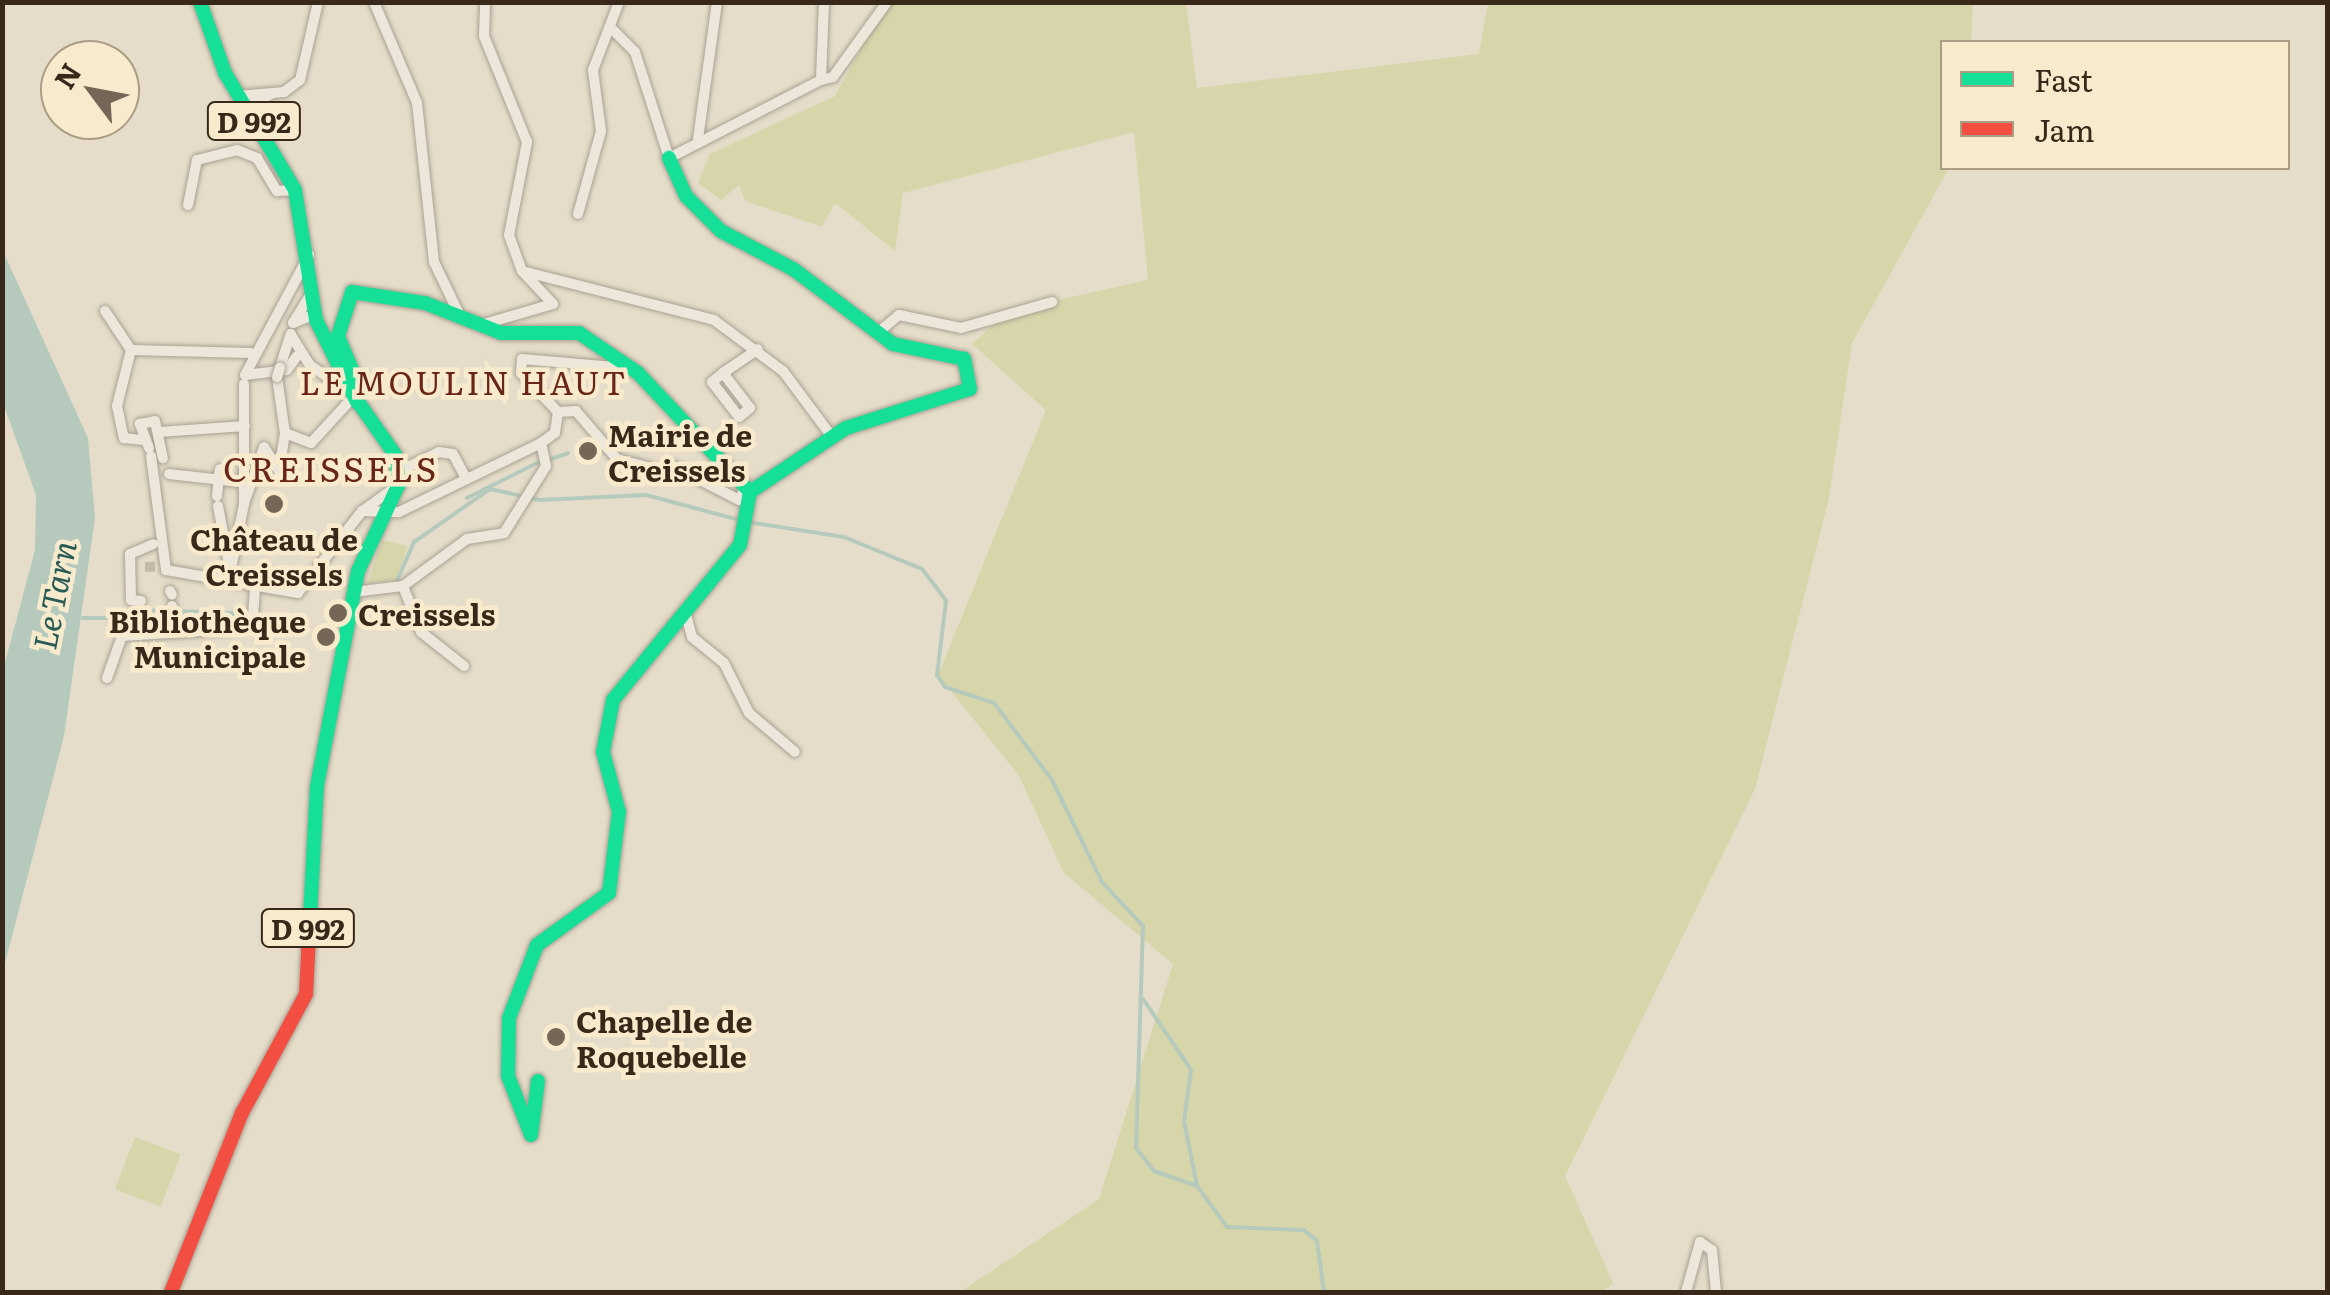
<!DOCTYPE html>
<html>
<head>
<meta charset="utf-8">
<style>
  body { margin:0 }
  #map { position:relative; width:2330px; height:1295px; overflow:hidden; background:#e5ddc9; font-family:Literata,serif }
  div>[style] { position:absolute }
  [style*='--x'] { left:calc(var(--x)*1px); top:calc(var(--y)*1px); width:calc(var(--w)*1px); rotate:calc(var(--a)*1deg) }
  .green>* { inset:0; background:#d6d6aa; transform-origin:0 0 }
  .water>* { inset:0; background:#b5cabd }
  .stream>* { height:4px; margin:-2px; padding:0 2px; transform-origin:2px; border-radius:2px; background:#b5cabd }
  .street-tunnel>* { height:10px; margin-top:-5px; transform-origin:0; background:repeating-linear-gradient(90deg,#c2b9a6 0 10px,transparent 0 15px) }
  .roads { filter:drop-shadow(0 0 2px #aaa193) drop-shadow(0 0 2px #aaa193) }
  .street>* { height:10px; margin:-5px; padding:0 5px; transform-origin:5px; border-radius:5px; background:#ede7db }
  .fast>* { height:14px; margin:-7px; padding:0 7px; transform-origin:7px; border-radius:7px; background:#16e098 }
  .jam>* { height:14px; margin:-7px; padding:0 7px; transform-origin:7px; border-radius:7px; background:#f24e42 }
  .bridges { filter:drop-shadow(0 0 2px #aaa193) drop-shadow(0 0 2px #aaa193) }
  .street-bridge>* { height:10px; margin:-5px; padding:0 5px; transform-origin:5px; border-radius:5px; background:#ede7db }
  .dots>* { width:28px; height:28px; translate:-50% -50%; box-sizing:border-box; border:5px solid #f8ebcd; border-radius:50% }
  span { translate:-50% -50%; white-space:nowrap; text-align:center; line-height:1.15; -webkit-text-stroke:9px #f8ebcd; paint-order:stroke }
  .shield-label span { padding:2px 8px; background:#f8ebcd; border:2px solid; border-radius:8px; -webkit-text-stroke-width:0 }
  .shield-label { font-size:28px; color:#38281a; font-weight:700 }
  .poi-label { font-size:30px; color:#38281a; font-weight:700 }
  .left { translate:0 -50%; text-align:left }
  .right { translate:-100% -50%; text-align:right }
  .neighbourhood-label { font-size:32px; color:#692616; letter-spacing:2.5px }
  .water-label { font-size:32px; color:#285a56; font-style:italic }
  .quarter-label { font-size:35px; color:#692616; letter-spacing:2.5px }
  .frame { position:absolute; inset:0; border:5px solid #38281a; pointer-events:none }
  .legend { position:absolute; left:1940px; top:40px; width:350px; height:130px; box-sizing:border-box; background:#f8ebcd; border:2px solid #ab9d85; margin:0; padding:12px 18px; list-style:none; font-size:30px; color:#38281a }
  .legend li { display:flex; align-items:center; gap:20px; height:50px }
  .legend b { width:50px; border:2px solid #ab9d85 }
  .north { position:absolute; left:40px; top:40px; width:100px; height:100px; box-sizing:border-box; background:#f8ebcd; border:2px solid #ab9d85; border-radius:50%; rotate:302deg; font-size:28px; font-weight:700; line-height:40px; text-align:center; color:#38281a }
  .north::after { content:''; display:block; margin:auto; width:35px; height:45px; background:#756757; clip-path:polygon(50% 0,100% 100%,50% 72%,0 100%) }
</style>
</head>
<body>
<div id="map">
  <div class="green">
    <div style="clip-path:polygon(886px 3px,1186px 3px,1197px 88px,1479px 54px,1488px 3px,1973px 3px,1971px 42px,1942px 42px,1949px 168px,1852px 343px,1829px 498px,1755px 789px,1565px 1176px,1613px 1283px,1602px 1292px,960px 1292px,1099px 1199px,1173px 964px,1064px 873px,1019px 776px,938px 675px,1046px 410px,972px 344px,1008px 311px,1148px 280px,1134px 132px,903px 193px,895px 251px,835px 203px,822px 227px,745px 201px,739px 185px,721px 200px,698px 183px,710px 154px,835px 96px)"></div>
    <div style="clip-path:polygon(382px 540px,408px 546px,396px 580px,368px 583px)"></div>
    <div style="left:135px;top:1137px;width:49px;height:56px;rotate:21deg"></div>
  </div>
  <div class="water">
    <div style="clip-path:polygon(3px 251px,88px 438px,95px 518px,64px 736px,3px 971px,3px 670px,35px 550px,36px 495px,3px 403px)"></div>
    <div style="clip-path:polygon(133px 608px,237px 611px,241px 621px,209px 633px,131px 629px)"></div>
  </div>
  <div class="stream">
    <div style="--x:551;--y:459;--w:18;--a:-19"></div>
    <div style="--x:467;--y:498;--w:80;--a:-26.6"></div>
    <div style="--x:748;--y:522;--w:97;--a:8.9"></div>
    <div style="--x:844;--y:537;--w:84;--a:22.3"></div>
    <div style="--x:922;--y:569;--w:23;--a:52"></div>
    <div style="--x:936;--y:587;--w:17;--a:54"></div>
    <div style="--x:946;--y:601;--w:75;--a:96.9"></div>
    <div style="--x:937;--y:675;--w:14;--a:56"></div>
    <div style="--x:945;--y:687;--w:52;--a:18.1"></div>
    <div style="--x:994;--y:703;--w:96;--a:53"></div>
    <div style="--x:1052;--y:780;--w:114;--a:63.9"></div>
    <div style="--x:1102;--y:882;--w:60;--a:47"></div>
    <div style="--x:1143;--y:926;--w:222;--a:91.8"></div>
    <div style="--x:1136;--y:1148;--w:29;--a:52"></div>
    <div style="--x:1154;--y:1171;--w:46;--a:19.2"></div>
    <div style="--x:1197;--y:1186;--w:51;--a:53.8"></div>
    <div style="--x:1227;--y:1227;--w:77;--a:2.2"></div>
    <div style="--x:1304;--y:1230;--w:17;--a:40"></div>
    <div style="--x:1317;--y:1241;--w:51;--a:82.2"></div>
    <div style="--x:396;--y:583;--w:45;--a:-66.3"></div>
    <div style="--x:414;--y:542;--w:93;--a:-34.9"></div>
    <div style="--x:490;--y:489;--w:51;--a:12.4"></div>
    <div style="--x:540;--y:500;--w:106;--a:-2.7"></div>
    <div style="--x:646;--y:495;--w:96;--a:15"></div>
    <div style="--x:83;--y:618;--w:50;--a:0"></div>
    <div style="--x:1143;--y:999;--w:86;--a:55.9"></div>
    <div style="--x:1191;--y:1070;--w:51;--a:97.8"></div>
    <div style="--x:1184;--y:1121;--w:66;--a:78.7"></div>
  </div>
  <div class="street-tunnel">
    <div style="--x:145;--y:567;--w:20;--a:-3"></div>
  </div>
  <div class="roads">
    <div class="street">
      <div style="--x:374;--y:2;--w:110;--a:66.9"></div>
      <div style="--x:417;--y:103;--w:160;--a:83.9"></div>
      <div style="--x:434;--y:262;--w:58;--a:64.3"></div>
      <div style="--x:611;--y:28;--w:34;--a:45"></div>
      <div style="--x:635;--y:52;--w:111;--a:72.2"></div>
      <div style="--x:669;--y:158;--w:171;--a:-27.2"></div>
      <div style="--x:821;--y:80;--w:78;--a:-87.8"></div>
      <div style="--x:821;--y:80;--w:12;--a:-14"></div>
      <div style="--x:833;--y:77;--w:92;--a:-54.2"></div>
      <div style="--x:238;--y:96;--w:46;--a:-5"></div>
      <div style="--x:284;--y:92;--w:20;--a:-37"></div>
      <div style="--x:300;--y:80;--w:80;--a:-77"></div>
      <div style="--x:246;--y:108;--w:31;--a:-29"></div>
      <div style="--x:698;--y:139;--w:138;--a:-82.1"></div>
      <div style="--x:188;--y:205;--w:46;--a:-78.7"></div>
      <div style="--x:197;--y:160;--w:41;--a:-14"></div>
      <div style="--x:237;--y:150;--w:22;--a:22"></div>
      <div style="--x:257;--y:158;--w:39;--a:59"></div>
      <div style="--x:277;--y:191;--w:18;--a:-3"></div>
      <div style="--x:578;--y:214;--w:86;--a:-74.5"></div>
      <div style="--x:601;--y:131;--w:62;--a:-97.5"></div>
      <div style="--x:593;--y:70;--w:73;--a:-69.1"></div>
      <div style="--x:522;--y:271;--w:198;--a:14.3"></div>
      <div style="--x:714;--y:320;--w:86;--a:36.5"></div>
      <div style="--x:783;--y:371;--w:77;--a:53.4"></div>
      <div style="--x:311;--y:294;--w:34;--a:122"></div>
      <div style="--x:293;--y:323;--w:24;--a:-22"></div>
      <div style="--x:105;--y:311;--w:47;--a:56.3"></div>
      <div style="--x:484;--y:324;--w:72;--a:-16.2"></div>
      <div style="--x:553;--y:304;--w:45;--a:-133.2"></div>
      <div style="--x:522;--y:271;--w:38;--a:-110"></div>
      <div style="--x:509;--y:235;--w:95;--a:-79"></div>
      <div style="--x:527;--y:142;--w:114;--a:-112.1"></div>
      <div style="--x:484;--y:36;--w:34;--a:-88"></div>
      <div style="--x:881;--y:330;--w:23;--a:-40"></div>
      <div style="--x:899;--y:315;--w:63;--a:11.8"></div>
      <div style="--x:961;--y:328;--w:95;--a:-15.9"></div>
      <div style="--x:291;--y:335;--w:36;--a:58"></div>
      <div style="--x:310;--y:365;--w:21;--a:35"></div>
      <div style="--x:327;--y:377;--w:13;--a:-29"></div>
      <div style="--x:131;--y:350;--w:120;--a:1.4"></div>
      <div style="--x:131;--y:350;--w:58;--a:104"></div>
      <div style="--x:117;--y:406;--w:33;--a:78"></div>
      <div style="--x:124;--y:438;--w:18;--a:6"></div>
      <div style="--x:297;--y:356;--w:17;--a:126"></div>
      <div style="--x:287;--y:370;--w:42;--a:173.2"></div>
      <div style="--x:245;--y:375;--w:136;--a:-61.9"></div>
      <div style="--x:280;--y:367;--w:35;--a:-72"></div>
      <div style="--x:723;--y:373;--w:44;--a:52.4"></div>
      <div style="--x:750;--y:408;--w:14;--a:141"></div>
      <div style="--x:739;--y:417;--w:44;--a:-127.6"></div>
      <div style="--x:712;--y:382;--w:14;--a:-39"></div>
      <div style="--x:723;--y:373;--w:42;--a:-34.4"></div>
      <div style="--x:277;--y:377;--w:57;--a:81.9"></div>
      <div style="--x:285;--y:433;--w:28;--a:21"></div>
      <div style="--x:311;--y:443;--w:64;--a:-47.5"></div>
      <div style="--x:558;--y:412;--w:54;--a:-133.5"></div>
      <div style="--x:521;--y:373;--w:14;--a:-86"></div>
      <div style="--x:522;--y:359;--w:104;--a:4.9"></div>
      <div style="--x:558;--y:412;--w:18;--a:-3"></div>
      <div style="--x:576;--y:411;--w:63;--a:49.5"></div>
      <div style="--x:617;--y:459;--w:51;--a:14.9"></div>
      <div style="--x:159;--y:432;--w:86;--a:-4"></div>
      <div style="--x:149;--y:448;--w:26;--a:-111"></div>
      <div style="--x:140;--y:424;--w:15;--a:-11"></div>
      <div style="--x:155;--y:421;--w:38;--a:78"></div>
      <div style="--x:151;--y:456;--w:115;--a:82.5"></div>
      <div style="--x:166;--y:570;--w:134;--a:9.9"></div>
      <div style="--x:298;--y:593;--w:104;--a:-52"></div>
      <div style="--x:671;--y:465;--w:76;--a:27.2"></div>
      <div style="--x:739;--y:500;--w:10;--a:-61"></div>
      <div style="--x:395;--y:473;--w:49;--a:-25.5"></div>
      <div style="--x:439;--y:452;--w:14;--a:8"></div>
      <div style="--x:453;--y:454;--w:24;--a:62"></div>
      <div style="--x:169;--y:474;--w:71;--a:6.4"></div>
      <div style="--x:390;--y:491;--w:34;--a:144"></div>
      <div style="--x:362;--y:511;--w:37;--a:2"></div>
      <div style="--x:399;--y:512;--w:158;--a:-25.9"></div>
      <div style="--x:541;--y:443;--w:17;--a:-36"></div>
      <div style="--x:555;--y:433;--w:21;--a:-82"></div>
      <div style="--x:217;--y:496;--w:27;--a:-84"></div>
      <div style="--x:244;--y:503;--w:59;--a:-70.3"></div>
      <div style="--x:264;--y:447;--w:28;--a:58"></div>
      <div style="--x:279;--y:471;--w:38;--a:-81"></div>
      <div style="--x:218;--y:506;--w:64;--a:79.2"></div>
      <div style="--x:230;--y:573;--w:70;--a:-78.5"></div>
      <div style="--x:244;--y:504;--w:120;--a:-90"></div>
      <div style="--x:403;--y:586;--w:49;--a:68.6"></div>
      <div style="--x:421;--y:632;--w:55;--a:38.3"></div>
      <div style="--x:170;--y:591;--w:4;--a:63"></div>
      <div style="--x:354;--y:592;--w:49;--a:-7"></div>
      <div style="--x:403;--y:586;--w:79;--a:-36.3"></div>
      <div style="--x:467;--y:539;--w:37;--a:-9"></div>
      <div style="--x:504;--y:533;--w:79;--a:-57.9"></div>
      <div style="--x:546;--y:466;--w:24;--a:-102"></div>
      <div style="--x:141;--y:601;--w:10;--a:-174"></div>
      <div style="--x:131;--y:600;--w:46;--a:-91.2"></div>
      <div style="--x:130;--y:554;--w:25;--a:-23"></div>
      <div style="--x:685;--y:611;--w:27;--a:75"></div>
      <div style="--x:692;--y:637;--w:41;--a:39.1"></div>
      <div style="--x:724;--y:663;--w:56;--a:63.4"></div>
      <div style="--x:749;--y:713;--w:60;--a:40.3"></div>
      <div style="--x:172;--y:612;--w:6;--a:-90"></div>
      <div style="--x:107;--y:678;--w:45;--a:-70.3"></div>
      <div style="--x:122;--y:636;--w:111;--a:-3.6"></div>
      <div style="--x:233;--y:629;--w:23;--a:-31"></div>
      <div style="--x:253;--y:617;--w:29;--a:-86"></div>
      <div style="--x:1686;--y:1292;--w:52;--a:-74.4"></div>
      <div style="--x:1700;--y:1242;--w:14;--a:34"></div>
      <div style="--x:1712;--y:1250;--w:42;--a:84.6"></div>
    </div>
    <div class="fast">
      <div style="--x:200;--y:2;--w:75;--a:70.6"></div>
      <div style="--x:225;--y:73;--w:136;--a:59.1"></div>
      <div style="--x:295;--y:190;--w:132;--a:80.8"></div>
      <div style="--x:316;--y:320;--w:92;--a:63.4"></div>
      <div style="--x:347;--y:385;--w:14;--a:-65"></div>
      <div style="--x:353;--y:372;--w:39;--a:-113"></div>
      <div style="--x:338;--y:336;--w:46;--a:-72.3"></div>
      <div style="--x:352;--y:292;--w:74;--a:8.6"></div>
      <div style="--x:425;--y:303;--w:82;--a:21.5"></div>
      <div style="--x:501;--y:333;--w:78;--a:0"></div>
      <div style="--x:579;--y:333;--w:71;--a:34.1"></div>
      <div style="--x:638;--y:373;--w:163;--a:46.7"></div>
      <div style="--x:750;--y:492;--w:115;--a:-33.7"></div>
      <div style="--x:846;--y:428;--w:130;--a:-17.5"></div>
      <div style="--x:970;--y:389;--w:31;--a:-101"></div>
      <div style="--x:964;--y:359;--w:73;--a:-168.1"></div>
      <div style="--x:893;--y:344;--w:125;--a:-143.1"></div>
      <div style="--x:793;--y:269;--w:81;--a:-152.2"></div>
      <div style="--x:721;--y:231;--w:49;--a:-135"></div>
      <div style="--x:686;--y:196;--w:42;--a:-114.1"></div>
      <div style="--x:310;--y:918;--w:132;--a:-87"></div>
      <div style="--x:317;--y:786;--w:219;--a:-79.2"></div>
      <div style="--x:358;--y:571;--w:96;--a:-64.8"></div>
      <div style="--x:399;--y:484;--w:28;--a:-96"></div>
      <div style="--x:396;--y:456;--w:73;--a:-125"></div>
      <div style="--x:538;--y:1081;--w:54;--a:97.4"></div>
      <div style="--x:531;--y:1135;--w:63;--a:-111.3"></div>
      <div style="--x:508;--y:1076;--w:58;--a:-89"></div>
      <div style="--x:509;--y:1018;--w:78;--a:-69"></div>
      <div style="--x:537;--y:945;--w:89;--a:-35.8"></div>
      <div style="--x:609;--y:893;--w:82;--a:-83"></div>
      <div style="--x:619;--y:812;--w:62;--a:-104.9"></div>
      <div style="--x:603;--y:752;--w:53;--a:-79.1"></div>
      <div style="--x:613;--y:700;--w:200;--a:-50.7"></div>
      <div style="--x:740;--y:545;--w:54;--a:-79.3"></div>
    </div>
    <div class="jam">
      <div style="--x:171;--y:1292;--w:193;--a:-68.4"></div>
      <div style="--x:242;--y:1113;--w:135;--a:-61.7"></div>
      <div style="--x:306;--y:994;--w:76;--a:-87"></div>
    </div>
  </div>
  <div class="bridges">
    <div class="street-bridge">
      <div style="--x:277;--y:377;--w:10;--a:-73"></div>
    </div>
  </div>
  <div class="dots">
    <div style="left:588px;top:451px;background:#756757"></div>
    <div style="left:274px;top:504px;background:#756757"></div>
    <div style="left:338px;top:613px;background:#756757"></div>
    <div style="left:326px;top:637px;background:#756757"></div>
    <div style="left:556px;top:1037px;background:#756757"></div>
  </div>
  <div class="shield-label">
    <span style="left:254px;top:121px">D 992</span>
    <span style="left:308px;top:928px">D 992</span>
  </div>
  <div class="poi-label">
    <span class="left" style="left:608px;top:451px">Mairie de<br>Creissels</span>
    <span style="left:274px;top:555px">Château de<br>Creissels</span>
    <span class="left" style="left:358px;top:613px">Creissels</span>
    <span class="right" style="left:306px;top:637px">Bibliothèque<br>Municipale</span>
    <span class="left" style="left:576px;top:1037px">Chapelle de<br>Roquebelle</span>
  </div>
  <div class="neighbourhood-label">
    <span style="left:464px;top:381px">LE MOULIN HAUT</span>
  </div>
  <div class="water-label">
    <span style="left:53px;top:595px;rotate:-79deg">Le Tarn</span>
  </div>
  <div class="quarter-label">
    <span style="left:331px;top:467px">CREISSELS</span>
  </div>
  <div class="frame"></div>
  <ul class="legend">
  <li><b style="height:12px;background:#16e098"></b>Fast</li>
  <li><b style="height:12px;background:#f24e42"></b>Jam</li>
  </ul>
  <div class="north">N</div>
</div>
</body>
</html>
